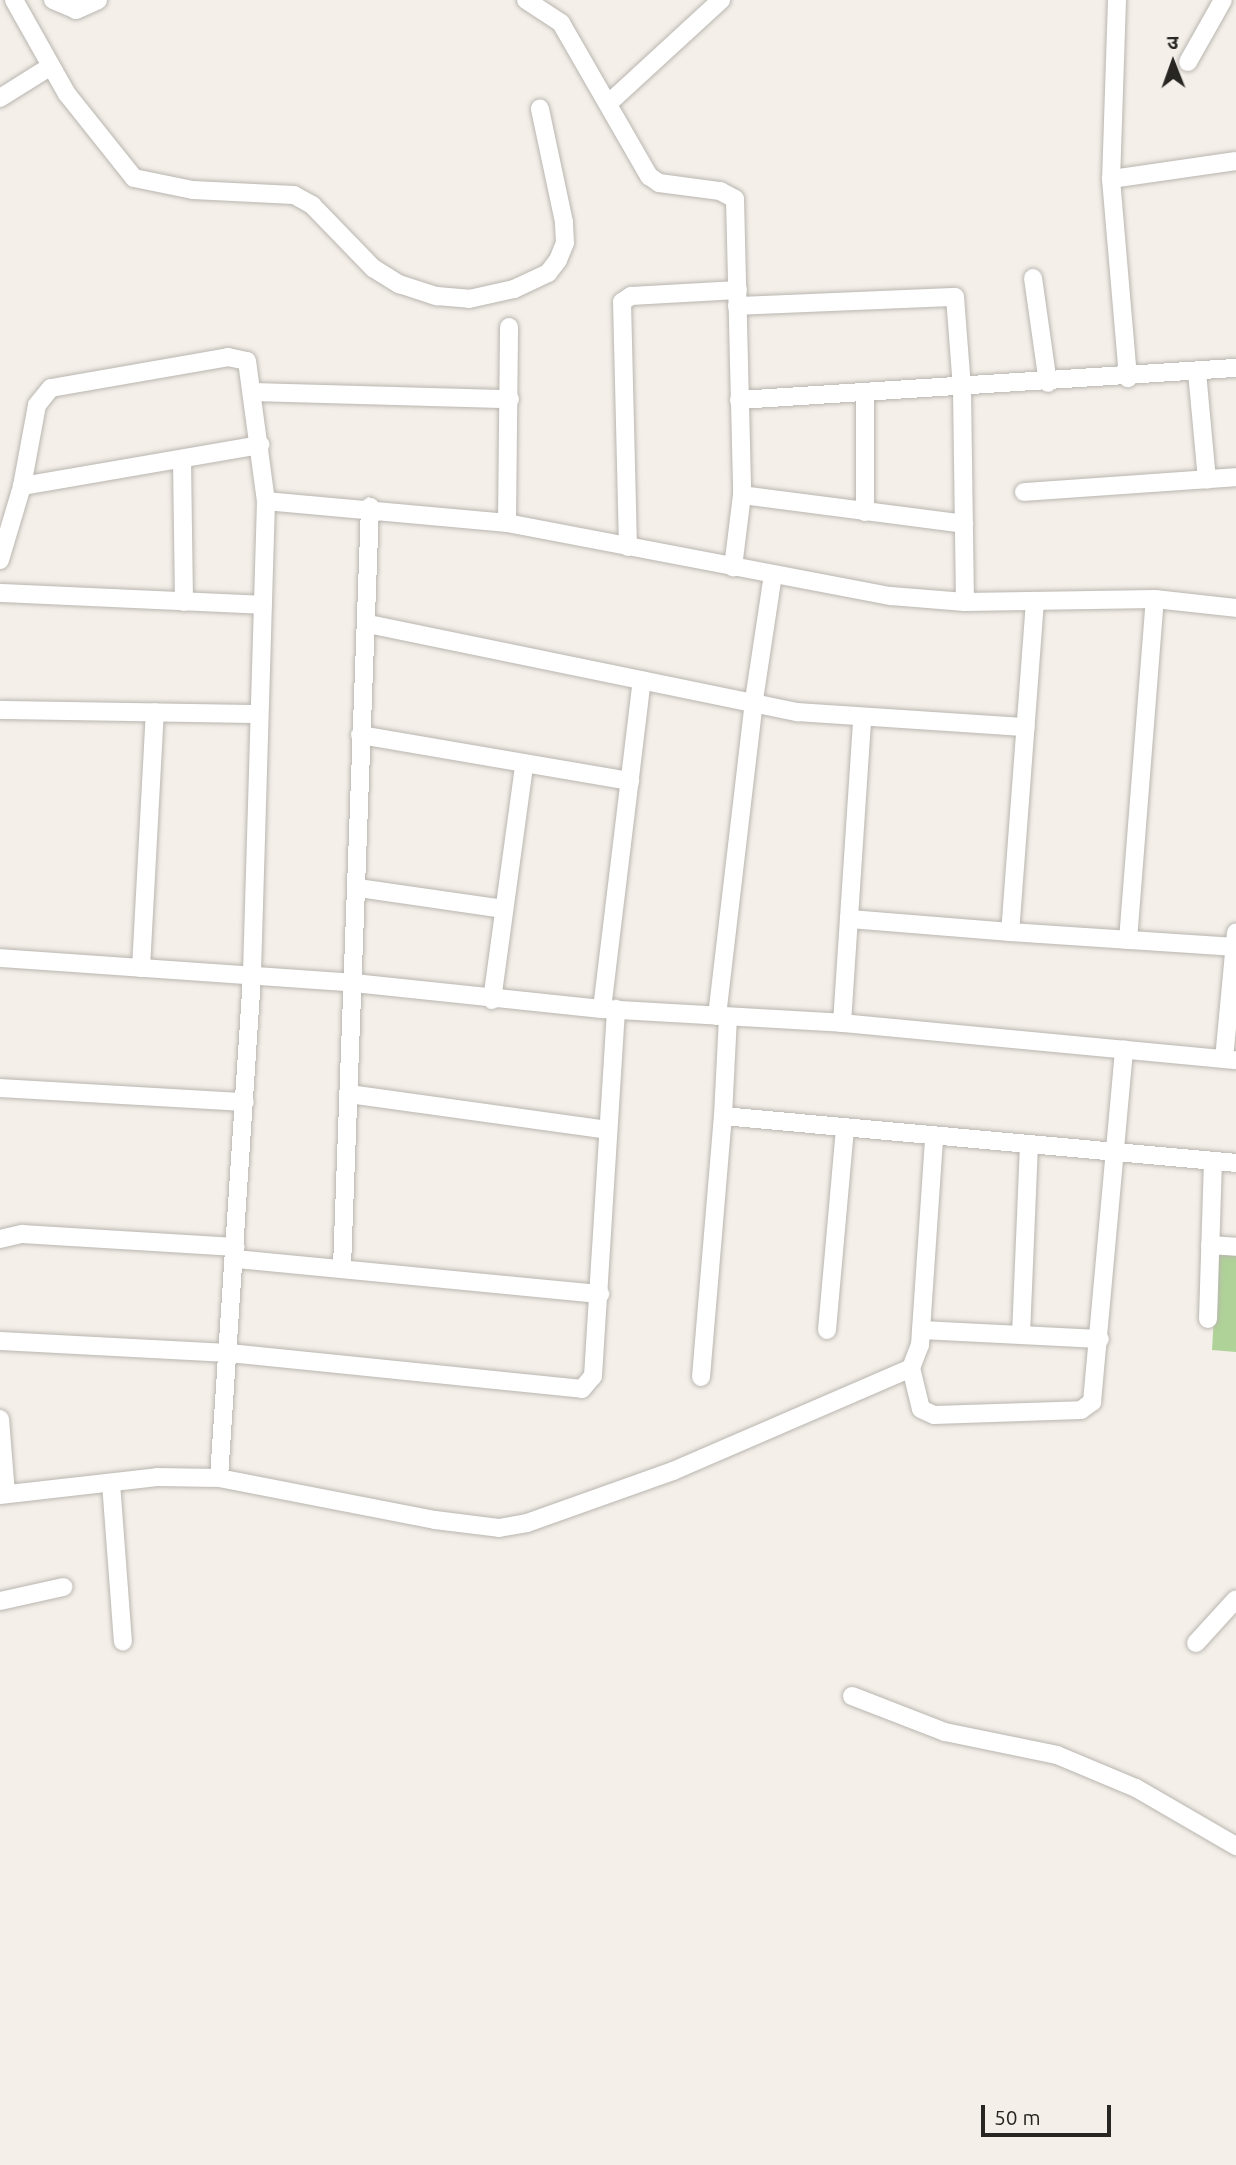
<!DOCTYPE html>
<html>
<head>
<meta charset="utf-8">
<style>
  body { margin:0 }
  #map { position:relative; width:1236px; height:2165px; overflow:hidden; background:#f4efe9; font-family:Ubuntu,"Noto Sans Devanagari",sans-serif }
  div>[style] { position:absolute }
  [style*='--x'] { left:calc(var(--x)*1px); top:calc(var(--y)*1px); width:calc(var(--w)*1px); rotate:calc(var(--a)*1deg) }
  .green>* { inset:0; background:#afd298 }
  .roads { filter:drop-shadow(0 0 2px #b9b5af) drop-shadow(0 0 2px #b9b5af) }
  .minor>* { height:18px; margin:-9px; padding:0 9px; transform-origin:9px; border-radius:9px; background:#fff }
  span { translate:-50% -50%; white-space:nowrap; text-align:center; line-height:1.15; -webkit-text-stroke:7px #f4efe9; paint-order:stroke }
  .north { position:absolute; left:1138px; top:28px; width:70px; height:70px; -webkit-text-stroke:5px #f4efe9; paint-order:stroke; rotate:359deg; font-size:19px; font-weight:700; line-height:28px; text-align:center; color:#272623 }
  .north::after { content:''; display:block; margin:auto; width:24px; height:32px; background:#272623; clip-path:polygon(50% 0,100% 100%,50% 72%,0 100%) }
  .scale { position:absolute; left:981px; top:2105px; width:130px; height:32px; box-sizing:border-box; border:4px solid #272623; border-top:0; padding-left:9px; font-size:21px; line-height:24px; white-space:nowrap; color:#272623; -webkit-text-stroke:5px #f4efe9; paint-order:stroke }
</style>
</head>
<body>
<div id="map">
  <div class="green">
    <div style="clip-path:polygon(1218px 1249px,1236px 1251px,1236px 1352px,1212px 1350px)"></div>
  </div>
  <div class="roads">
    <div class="minor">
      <div style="--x:14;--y:0;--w:108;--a:60.6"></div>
      <div style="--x:67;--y:94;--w:107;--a:51.4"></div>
      <div style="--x:134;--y:178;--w:60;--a:11.5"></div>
      <div style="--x:193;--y:190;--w:101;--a:2.8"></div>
      <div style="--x:294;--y:195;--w:21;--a:29"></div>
      <div style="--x:312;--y:205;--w:88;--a:45.9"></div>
      <div style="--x:373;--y:268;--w:31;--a:32"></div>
      <div style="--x:399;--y:284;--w:40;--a:18"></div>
      <div style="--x:437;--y:296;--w:32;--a:5"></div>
      <div style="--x:469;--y:299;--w:46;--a:-12.5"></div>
      <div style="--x:514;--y:289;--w:38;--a:-25"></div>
      <div style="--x:548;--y:273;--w:16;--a:-52"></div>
      <div style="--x:558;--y:260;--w:18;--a:-68"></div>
      <div style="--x:565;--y:243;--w:21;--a:-93"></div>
      <div style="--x:564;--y:222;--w:116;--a:-102"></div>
      <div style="--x:53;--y:0;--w:25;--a:23"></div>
      <div style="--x:76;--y:10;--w:24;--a:-24"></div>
      <div style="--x:526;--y:0;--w:42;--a:33.3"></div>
      <div style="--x:561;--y:23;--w:177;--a:60.1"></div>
      <div style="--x:649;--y:176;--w:12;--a:35"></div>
      <div style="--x:659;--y:183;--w:62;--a:7.5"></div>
      <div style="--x:720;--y:191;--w:17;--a:28"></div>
      <div style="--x:735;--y:199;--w:296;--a:88.6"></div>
      <div style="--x:742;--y:495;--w:73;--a:97.1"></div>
      <div style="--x:1117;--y:0;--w:179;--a:91.9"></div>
      <div style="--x:1111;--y:179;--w:200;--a:85.1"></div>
      <div style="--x:1188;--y:62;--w:71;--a:-60.6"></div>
      <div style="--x:0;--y:98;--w:60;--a:-32.1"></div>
      <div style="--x:610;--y:102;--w:151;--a:-42.6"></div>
      <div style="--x:1111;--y:179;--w:126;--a:-8.2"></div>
      <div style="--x:1033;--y:278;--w:106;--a:81.9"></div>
      <div style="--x:737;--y:306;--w:218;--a:-2.4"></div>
      <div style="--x:955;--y:297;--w:92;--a:85.6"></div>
      <div style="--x:962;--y:389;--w:213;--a:89.2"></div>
      <div style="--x:1197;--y:372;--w:108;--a:84.7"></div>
      <div style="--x:253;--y:392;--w:257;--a:1.6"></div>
      <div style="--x:739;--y:400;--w:498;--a:-3.7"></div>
      <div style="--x:182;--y:459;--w:143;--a:89.2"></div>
      <div style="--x:22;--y:486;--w:242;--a:-9.8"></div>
      <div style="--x:1024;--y:492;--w:213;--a:-4"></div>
      <div style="--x:742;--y:495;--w:224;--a:7.4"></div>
      <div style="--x:266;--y:501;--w:242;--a:5.2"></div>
      <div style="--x:507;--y:523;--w:391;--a:10.8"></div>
      <div style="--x:891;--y:596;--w:74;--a:4.6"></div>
      <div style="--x:965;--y:602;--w:190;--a:-0.9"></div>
      <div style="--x:1155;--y:599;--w:81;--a:6.3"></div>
      <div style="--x:865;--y:512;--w:118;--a:-90"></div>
      <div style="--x:507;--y:523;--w:196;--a:-89.4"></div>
      <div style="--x:628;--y:547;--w:245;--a:-91.4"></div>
      <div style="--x:622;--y:302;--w:11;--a:-34"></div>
      <div style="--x:631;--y:296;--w:107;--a:-3.2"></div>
      <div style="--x:0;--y:560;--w:77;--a:-73.4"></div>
      <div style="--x:22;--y:486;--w:82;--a:-79.5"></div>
      <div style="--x:37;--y:405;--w:22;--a:-51"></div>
      <div style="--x:51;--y:388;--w:180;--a:-9.9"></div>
      <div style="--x:228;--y:357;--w:19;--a:12"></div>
      <div style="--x:247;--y:361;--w:141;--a:82.3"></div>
      <div style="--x:266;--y:501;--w:476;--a:91.7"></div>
      <div style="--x:252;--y:977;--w:502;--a:93.77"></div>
      <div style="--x:0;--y:593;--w:263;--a:2.6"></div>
      <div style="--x:1035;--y:601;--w:332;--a:94.3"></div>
      <div style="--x:1010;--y:932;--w:226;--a:3.8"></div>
      <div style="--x:368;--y:624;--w:439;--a:11.6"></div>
      <div style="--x:798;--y:712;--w:228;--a:3.8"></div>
      <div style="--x:0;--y:710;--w:259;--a:0.9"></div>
      <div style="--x:360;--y:735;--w:274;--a:9.7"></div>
      <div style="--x:358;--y:888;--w:147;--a:8.2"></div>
      <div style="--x:850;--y:919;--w:161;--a:4.6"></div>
      <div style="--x:1128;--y:940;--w:342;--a:-85.5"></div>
      <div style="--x:0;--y:958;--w:355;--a:4"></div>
      <div style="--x:354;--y:983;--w:249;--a:6"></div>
      <div style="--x:602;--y:1009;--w:240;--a:3.3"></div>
      <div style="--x:842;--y:1023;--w:396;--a:5.4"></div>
      <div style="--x:141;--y:968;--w:256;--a:-86.9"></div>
      <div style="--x:492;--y:1000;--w:237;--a:-82.2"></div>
      <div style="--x:602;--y:1009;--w:331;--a:-83.1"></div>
      <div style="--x:717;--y:1016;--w:318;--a:-83.3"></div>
      <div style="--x:754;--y:700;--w:126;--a:-81.4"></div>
      <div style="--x:728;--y:1017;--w:99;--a:92.9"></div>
      <div style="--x:723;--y:1116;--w:515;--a:5.23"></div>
      <div style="--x:842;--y:1023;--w:305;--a:-86.2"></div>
      <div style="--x:1224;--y:1059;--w:127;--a:-84.6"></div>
      <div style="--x:0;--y:1088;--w:245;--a:3.3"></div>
      <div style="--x:349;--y:1094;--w:261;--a:7.9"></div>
      <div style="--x:0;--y:1239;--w:23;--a:-13"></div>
      <div style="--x:22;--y:1234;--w:214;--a:3.5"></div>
      <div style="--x:1210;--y:1245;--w:26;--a:4"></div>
      <div style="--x:236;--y:1259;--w:366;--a:5.5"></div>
      <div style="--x:342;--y:1267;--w:761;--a:-87.89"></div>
      <div style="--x:1208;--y:1319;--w:157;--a:-88.2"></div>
      <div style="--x:827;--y:1330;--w:203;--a:-84.9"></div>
      <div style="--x:921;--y:1330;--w:179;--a:2.9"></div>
      <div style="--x:1021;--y:1335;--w:189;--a:-87.6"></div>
      <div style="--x:0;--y:1341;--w:229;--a:3"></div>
      <div style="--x:229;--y:1353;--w:355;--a:5.8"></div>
      <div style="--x:582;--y:1389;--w:17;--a:-50"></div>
      <div style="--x:593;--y:1376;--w:368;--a:-86.4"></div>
      <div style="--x:911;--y:1368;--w:42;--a:76.3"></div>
      <div style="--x:921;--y:1409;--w:14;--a:25"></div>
      <div style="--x:934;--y:1415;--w:147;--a:-1.9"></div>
      <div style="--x:1081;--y:1410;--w:14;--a:-36"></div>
      <div style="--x:1092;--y:1402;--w:354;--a:-84.8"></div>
      <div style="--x:701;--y:1377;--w:262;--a:-85.2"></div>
      <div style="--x:0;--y:1419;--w:75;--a:85.4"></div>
      <div style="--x:111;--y:1483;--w:159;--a:85.7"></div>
      <div style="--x:0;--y:1495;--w:158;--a:-6.5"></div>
      <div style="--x:157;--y:1477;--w:62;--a:0.9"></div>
      <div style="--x:219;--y:1478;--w:220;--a:11"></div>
      <div style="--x:435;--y:1520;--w:64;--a:7.1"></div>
      <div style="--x:499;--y:1528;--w:28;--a:-10"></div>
      <div style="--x:527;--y:1523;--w:155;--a:-19.6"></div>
      <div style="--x:673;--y:1471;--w:259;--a:-23.4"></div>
      <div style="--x:911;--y:1368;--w:25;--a:-69"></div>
      <div style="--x:920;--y:1345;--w:208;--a:-86.1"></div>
      <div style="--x:0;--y:1601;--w:65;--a:-12.5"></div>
      <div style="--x:1196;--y:1643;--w:59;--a:-47.7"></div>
      <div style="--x:852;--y:1696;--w:100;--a:21.2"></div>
      <div style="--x:945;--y:1732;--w:114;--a:11.6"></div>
      <div style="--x:1057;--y:1755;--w:86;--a:22.7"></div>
      <div style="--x:1136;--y:1788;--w:116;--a:30.1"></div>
    </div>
  </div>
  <div class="north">उ</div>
  <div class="scale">50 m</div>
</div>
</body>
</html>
